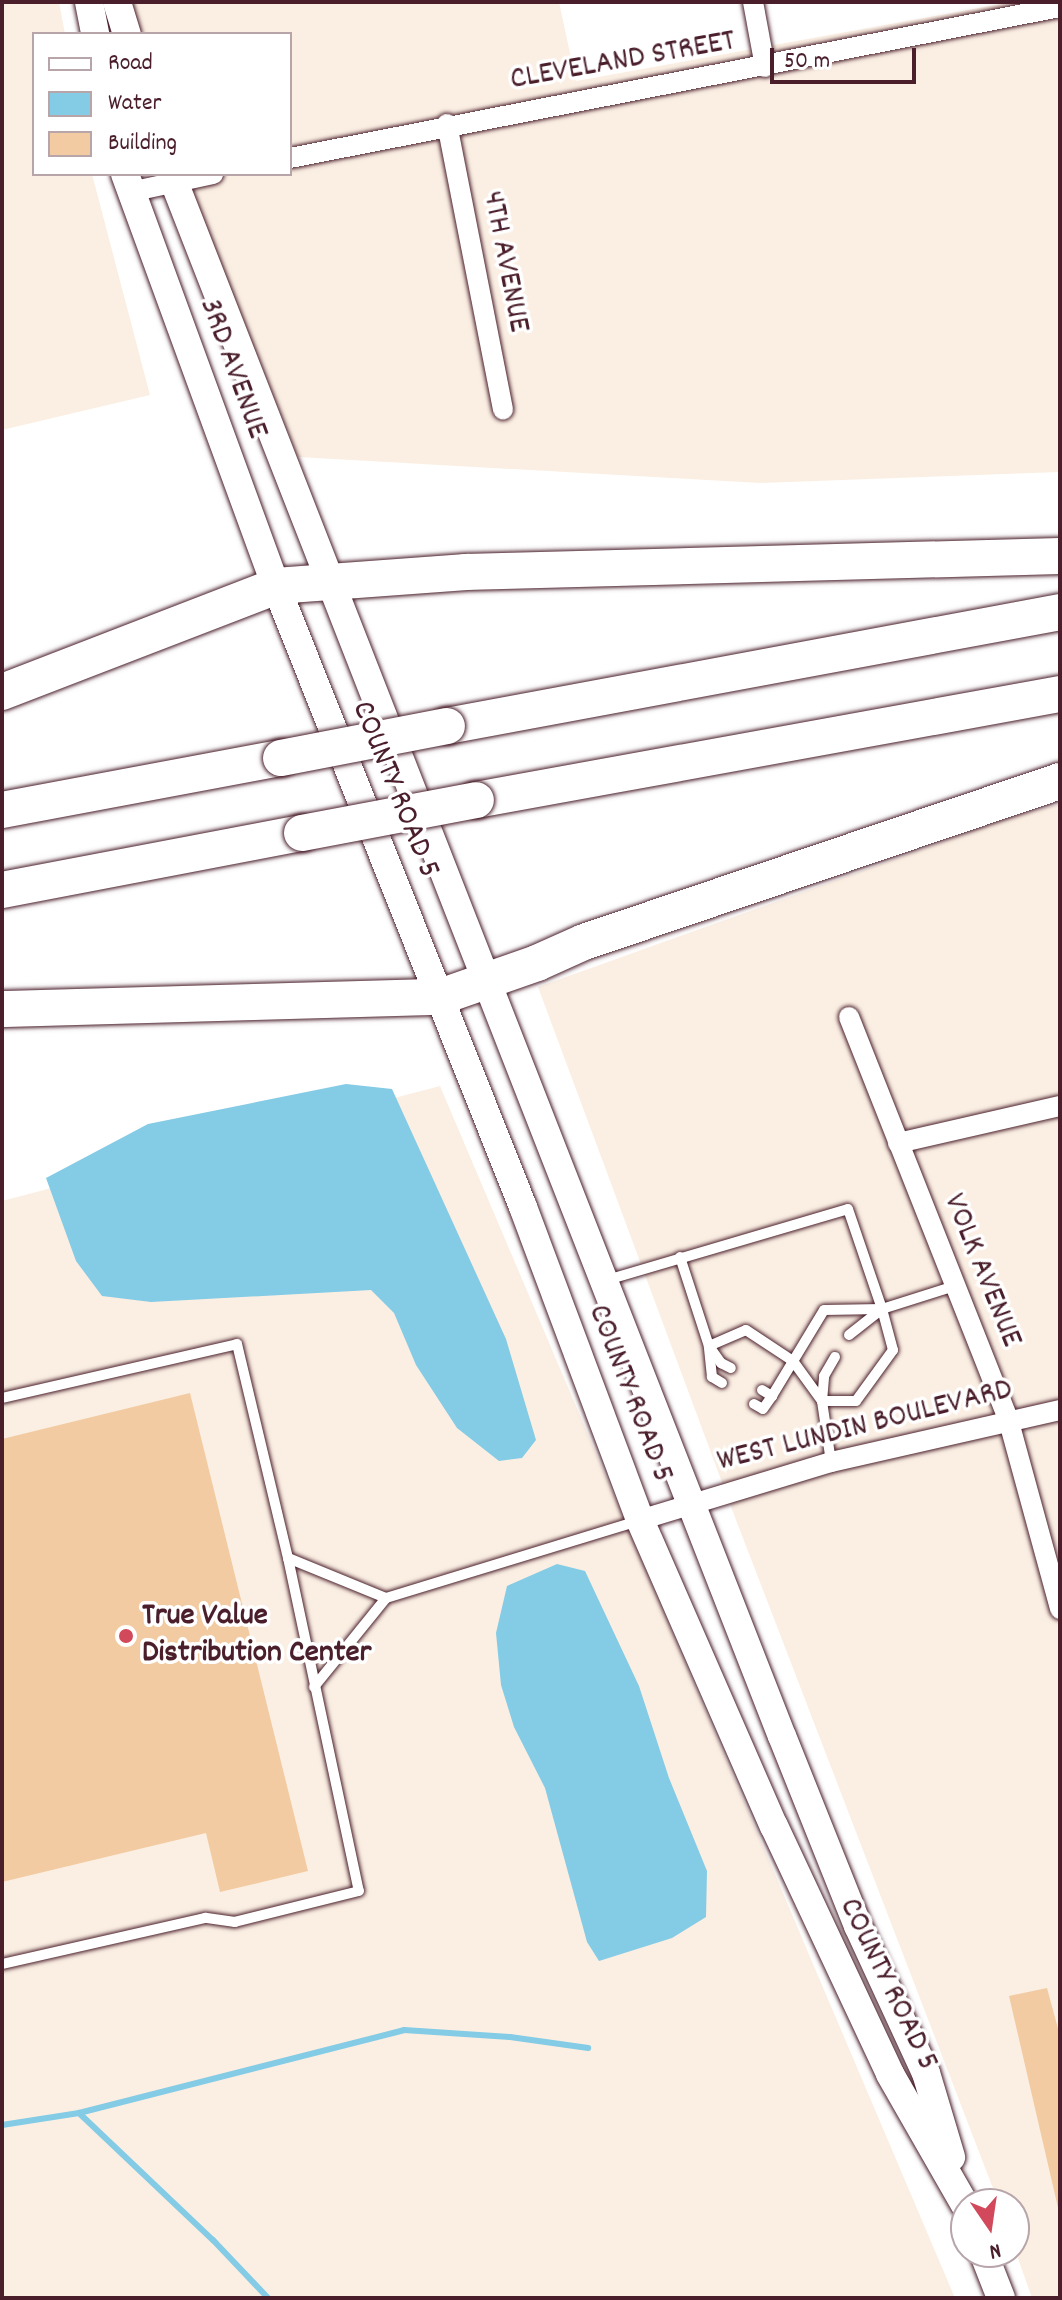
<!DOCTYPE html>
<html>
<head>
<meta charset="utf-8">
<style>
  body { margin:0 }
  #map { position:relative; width:1062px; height:2300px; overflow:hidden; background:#fff; font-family:Dekko,sans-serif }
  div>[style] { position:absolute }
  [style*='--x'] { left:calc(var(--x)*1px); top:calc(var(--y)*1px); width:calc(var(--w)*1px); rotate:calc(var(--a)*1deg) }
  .built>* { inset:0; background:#fbefe3 }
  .water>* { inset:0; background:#84cbe5 }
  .stream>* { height:6px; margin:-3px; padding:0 3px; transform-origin:3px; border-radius:3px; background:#84cbe5 }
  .building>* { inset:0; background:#f2cba2 }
  .roads { filter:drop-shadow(0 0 2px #4a1f2b) drop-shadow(0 0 2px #4a1f2b) }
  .lane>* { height:10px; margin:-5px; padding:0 5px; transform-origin:5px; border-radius:5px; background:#fff }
  .street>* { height:20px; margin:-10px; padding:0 10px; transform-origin:10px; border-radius:10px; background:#fff }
  .secondary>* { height:28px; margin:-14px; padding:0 14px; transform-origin:14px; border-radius:14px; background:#fff }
  .highway>* { height:36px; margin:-18px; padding:0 18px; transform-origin:18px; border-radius:18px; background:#fff }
  .bridges { filter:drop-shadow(0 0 2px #4a1f2b) drop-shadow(0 0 2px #4a1f2b) }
  .highway-bridge>* { height:36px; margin:-18px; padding:0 18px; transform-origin:18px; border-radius:18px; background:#fff }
  .dots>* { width:22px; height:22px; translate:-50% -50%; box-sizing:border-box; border:4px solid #fff; border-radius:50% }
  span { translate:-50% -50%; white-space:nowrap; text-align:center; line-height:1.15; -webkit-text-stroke:7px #fff; paint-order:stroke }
  .street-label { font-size:32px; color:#4a1f2b }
  .poi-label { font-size:32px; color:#4a1f2b; font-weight:700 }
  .left { translate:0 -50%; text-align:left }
  .frame { position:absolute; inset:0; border:4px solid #4a1f2b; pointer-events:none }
  .legend { position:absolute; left:32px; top:32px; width:260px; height:144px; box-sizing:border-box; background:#fff; border:2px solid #b7a5aa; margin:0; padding:10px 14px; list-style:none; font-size:24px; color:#4a1f2b }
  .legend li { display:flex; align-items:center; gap:16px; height:40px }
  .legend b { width:40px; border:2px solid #b7a5aa }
  .north { position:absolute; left:950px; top:2188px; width:80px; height:80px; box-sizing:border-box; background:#fff; border:2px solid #b7a5aa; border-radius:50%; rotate:167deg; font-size:22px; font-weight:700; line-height:32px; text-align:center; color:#4a1f2b }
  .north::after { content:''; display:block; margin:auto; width:28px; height:36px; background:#d1495b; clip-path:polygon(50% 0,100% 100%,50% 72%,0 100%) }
  .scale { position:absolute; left:770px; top:48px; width:146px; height:36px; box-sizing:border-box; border:4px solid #4a1f2b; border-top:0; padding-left:10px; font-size:24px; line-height:28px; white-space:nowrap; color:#4a1f2b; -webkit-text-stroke:6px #fff; paint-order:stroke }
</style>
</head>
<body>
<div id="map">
  <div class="built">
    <div style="clip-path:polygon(2px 2px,59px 2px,65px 34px,34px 34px,34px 174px,92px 174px,150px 395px,2px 430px)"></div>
    <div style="clip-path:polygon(129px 2px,559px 2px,576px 81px,1012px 2px,1060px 2px,1060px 472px,760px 483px,298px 457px,185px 174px,290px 174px,290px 34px,139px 34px)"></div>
    <div style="clip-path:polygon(1060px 804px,1060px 2298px,1032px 2298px,1014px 2247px,1014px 2204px,999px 2204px,736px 1520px,538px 987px,1012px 817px)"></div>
    <div style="clip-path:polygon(440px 1086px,955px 2298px,2px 2298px,2px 1201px)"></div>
  </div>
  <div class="water">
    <div style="clip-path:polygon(346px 1084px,392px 1089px,506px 1339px,536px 1440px,522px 1458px,499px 1461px,457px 1428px,416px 1365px,394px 1313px,371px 1290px,151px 1302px,102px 1296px,76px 1261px,46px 1178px,148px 1124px)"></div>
    <div style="clip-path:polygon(557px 1564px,585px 1571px,639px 1686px,669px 1778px,707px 1871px,706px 1917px,672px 1938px,599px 1961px,587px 1942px,545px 1788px,514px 1727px,501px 1685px,496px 1633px,507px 1586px)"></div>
  </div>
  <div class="stream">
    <div style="--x:79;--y:2113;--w:185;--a:43.5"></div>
    <div style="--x:213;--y:2240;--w:80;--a:46.5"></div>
    <div style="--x:2;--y:2125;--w:78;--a:-8.9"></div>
    <div style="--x:79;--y:2113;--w:335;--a:-14.3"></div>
    <div style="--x:404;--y:2030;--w:106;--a:3.8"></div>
    <div style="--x:510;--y:2037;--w:79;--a:8"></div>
  </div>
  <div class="building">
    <div style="clip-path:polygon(190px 1393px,308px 1871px,220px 1892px,206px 1833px,2px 1882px,2px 1439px)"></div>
    <div style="clip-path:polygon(1047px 1988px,1060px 2036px,1059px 2212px,1009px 1996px)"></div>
  </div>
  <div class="roads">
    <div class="lane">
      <div style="--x:680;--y:1257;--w:94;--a:72"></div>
      <div style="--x:709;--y:1346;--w:21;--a:55"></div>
      <div style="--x:721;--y:1363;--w:11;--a:27"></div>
      <div style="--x:607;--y:1280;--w:251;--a:-16.4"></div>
      <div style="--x:848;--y:1209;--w:106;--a:71.2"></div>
      <div style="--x:882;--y:1309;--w:77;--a:-17.5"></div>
      <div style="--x:722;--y:1383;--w:12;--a:-149"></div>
      <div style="--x:712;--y:1377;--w:31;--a:-96"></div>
      <div style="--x:709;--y:1346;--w:40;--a:-23.4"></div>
      <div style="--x:746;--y:1330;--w:56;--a:33.4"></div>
      <div style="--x:793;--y:1361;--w:49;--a:54.1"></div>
      <div style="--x:822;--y:1401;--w:25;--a:-85"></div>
      <div style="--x:824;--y:1376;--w:22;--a:-60"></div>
      <div style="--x:762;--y:1390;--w:12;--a:31"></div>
      <div style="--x:772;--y:1396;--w:100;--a:-58.8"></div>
      <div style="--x:824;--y:1310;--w:58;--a:-1"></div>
      <div style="--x:882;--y:1309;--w:42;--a:141.8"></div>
      <div style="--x:2;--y:1398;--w:241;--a:-12.9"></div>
      <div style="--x:237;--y:1344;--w:220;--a:76.6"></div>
      <div style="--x:288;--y:1558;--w:340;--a:78"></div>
      <div style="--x:359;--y:1891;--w:128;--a:166"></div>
      <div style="--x:235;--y:1922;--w:30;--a:-172"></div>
      <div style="--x:205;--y:1918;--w:208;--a:167.2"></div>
      <div style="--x:754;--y:1404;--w:10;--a:29"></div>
      <div style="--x:763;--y:1409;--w:16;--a:-55"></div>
      <div style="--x:831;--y:1462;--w:62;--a:-98.4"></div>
      <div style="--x:822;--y:1401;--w:34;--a:0"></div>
      <div style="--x:856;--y:1401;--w:63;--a:-54"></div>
      <div style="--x:893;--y:1350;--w:42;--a:-105"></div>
      <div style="--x:288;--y:1558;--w:106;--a:22.2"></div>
      <div style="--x:386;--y:1598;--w:264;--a:-17"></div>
      <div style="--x:314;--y:1687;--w:114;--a:-51"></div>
    </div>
    <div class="street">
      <div style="--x:753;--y:2;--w:66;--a:79.5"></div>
      <div style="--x:447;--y:124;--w:291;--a:78.9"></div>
      <div style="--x:290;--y:158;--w:785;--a:-11.1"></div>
      <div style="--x:130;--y:192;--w:85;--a:-12.2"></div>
      <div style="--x:849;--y:1017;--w:435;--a:68.4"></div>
      <div style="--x:1009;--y:1422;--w:194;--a:74.7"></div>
      <div style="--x:898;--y:1143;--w:166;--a:-12.9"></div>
      <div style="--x:640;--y:1520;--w:200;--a:-16.9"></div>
      <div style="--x:831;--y:1462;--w:235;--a:-12.8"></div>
    </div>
    <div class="secondary">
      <div style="--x:89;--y:2;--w:33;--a:79"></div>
      <div style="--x:117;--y:2;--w:34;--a:73"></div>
      <div style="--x:125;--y:174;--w:439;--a:69.9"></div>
      <div style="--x:276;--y:586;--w:668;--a:68.31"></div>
      <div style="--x:523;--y:1207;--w:334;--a:69.5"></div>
      <div style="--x:640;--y:1520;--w:334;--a:66.4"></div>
      <div style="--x:774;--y:1826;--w:274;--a:64.9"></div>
      <div style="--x:890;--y:2074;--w:151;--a:60.2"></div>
      <div style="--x:171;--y:174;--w:1677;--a:68.64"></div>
      <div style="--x:782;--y:1736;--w:205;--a:68.2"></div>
      <div style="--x:858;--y:1926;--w:162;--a:65.2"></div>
      <div style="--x:926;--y:2073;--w:88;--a:73.4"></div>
      <div style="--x:983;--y:2252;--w:49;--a:68.6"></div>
    </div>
    <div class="highway">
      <div style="--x:2;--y:692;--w:294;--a:-21.1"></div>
      <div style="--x:276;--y:586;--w:190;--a:-4.2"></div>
      <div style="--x:465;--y:572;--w:595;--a:-1.54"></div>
      <div style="--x:447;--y:726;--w:624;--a:-10.53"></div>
      <div style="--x:476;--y:800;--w:594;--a:-10.29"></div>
      <div style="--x:2;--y:810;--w:284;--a:-10.6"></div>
      <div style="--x:2;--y:890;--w:305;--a:-10.8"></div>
      <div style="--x:2;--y:1009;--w:438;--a:-1.6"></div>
      <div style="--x:440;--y:997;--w:103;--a:-19.3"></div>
      <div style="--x:537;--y:963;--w:51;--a:-24.1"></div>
      <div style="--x:584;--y:942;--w:502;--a:-18.69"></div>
    </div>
  </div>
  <div class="bridges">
    <div class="highway-bridge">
      <div style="--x:281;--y:758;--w:169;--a:-10.9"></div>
      <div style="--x:302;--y:833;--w:177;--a:-10.7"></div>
    </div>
  </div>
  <div class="dots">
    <div style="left:126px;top:1636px;background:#d1495b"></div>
  </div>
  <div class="street-label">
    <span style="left:623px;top:62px;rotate:-10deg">CLEVELAND STREET</span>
    <span style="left:504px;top:262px;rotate:79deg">4TH AVENUE</span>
    <span style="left:232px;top:369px;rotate:70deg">3RD AVENUE</span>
    <span style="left:394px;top:790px;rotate:68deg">COUNTY ROAD 5</span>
    <span style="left:981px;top:1271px;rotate:68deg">VOLK AVENUE</span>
    <span style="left:629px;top:1394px;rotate:69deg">COUNTY ROAD 5</span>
    <span style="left:865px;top:1427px;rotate:-14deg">WEST LUNDIN BOULEVARD</span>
    <span style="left:887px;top:1985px;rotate:64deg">COUNTY ROAD 5</span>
  </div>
  <div class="poi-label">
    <span class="left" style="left:142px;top:1636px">True Value<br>Distribution Center</span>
  </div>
  <div class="frame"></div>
  <ul class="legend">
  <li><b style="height:10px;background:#fff"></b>Road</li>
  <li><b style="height:22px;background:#84cbe5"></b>Water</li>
  <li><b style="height:22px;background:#f2cba2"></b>Building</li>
  </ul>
  <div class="north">N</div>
  <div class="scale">50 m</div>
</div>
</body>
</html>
